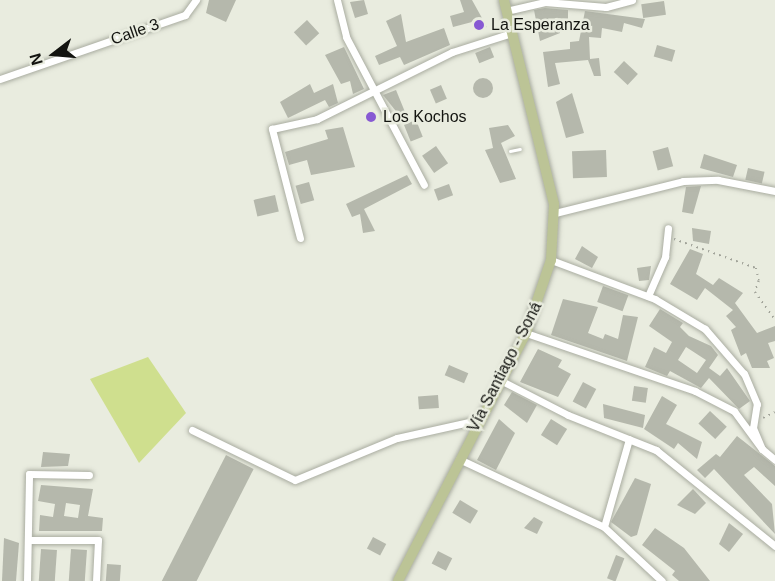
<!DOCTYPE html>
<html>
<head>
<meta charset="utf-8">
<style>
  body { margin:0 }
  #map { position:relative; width:775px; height:581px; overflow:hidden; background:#e9ecdf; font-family:Helvetica,sans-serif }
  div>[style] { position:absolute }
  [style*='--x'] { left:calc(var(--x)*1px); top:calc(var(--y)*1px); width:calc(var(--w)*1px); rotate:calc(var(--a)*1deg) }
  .green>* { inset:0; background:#cfdf8e }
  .building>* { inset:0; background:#b5b8ac; transform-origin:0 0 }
  .round { border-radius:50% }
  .path>* { height:1.5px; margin-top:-0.75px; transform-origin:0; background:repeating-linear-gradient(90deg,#a2a49a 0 1.5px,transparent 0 6px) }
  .roads { filter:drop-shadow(0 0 2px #a9aca0) drop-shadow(0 0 2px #a9aca0) }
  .service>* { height:3px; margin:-1.5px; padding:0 1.5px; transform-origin:1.5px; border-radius:1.5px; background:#fff }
  .minor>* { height:7px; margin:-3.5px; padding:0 3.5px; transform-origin:3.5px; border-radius:3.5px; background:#fff }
  .primary>* { height:10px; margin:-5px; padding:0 5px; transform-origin:5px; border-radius:5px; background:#bcc496 }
  .dots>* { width:16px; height:16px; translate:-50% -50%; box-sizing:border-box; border:3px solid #e9ecdf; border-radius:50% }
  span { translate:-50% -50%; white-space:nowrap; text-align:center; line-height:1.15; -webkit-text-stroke:5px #e9ecdf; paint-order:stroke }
  .poi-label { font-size:16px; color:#131410 }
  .left { translate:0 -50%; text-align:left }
  .street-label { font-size:16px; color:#131410 }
  .north { position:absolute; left:24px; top:24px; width:60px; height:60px; -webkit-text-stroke:4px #e9ecdf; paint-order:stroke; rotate:254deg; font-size:16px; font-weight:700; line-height:24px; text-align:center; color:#131410 }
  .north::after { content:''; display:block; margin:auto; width:21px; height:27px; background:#131410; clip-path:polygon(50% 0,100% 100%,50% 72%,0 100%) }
</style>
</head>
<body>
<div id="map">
  <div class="green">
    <div style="clip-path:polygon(148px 357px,186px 413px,139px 463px,90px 379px)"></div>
  </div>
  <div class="building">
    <div style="clip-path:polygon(209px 0,236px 0,226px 22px,206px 13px)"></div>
    <div style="clip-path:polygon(364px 0,368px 14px,355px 18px,350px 2px)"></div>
    <div style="clip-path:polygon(460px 0,472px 0,487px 27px,475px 30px,472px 22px,453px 27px,450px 16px,464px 12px)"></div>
    <div style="left:664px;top:1px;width:14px;height:23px;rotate:82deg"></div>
    <div style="clip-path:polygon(545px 8px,568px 10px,568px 19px,555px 18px,560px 33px,540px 41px,534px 10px)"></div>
    <div style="clip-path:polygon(585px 11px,645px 19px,642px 28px,624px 23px,622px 32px,602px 28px,601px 38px,589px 37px,590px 59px,599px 58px,601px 76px,594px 76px,588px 60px,555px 63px,560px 84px,548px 87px,543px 52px,570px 49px,570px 42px,579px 41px)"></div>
    <div style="clip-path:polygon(401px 14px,406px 42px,444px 28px,450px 45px,404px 65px,400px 57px,379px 65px,375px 56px,397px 46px,386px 21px)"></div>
    <div style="left:307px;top:20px;width:18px;height:18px;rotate:47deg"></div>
    <div style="left:657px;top:45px;width:19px;height:12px;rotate:16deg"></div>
    <div style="clip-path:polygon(344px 47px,364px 89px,353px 94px,350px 81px,341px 84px,325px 55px)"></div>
    <div style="left:490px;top:47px;width:11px;height:16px;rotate:68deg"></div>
    <div style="left:624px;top:61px;width:19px;height:15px;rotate:43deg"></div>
    <div class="round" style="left:473px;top:78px;width:20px;height:20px"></div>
    <div style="clip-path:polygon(310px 84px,314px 93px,333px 84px,338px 103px,329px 107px,325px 100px,288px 118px,280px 102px)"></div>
    <div style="left:441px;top:85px;width:15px;height:12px;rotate:67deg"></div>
    <div style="clip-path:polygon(396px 90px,405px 112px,399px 115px,383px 95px)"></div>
    <div style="clip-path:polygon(572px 93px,584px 133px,566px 138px,556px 102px)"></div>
    <div style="left:416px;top:120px;width:18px;height:13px;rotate:68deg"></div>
    <div style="clip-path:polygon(508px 125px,515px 136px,501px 143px,516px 179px,500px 183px,485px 150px,493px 148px,489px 128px)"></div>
    <div style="clip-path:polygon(343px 127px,355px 167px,311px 175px,307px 160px,289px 165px,285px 152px,328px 139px,325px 130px)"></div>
    <div style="left:436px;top:146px;width:21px;height:17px;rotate:55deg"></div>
    <div style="left:668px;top:147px;width:20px;height:16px;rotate:75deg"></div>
    <div style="left:606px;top:150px;width:27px;height:34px;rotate:88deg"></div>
    <div style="clip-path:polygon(704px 154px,737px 165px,733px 177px,700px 168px)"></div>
    <div style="left:748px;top:168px;width:17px;height:12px;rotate:13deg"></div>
    <div style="clip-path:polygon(407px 175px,412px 184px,364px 209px,375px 231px,363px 233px,360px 214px,352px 217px,346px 204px)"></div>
    <div style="left:309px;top:182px;width:19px;height:14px;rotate:74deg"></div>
    <div style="left:449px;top:184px;width:12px;height:16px;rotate:70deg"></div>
    <div style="clip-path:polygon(701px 186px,693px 214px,682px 212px,686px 187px)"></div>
    <div style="left:275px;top:195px;width:17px;height:22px;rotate:77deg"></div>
    <div style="clip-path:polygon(692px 228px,711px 231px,709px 244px,693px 241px)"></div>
    <div style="clip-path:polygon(582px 246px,598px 257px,592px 268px,575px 259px)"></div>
    <div style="clip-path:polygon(690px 249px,703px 254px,696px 274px,713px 285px,719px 278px,743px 293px,735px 303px,757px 333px,775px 326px,775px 341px,768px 343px,774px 358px,767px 361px,770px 368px,752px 368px,746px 353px,741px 356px,731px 330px,736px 327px,726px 316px,733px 310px,705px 288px,697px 300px,670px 284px)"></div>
    <div style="clip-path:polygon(651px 266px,649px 280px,639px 281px,637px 268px)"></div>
    <div style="left:603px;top:286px;width:27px;height:17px;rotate:20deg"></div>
    <div style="clip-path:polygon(563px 299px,598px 307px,588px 333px,603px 339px,605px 334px,618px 339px,623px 315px,638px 317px,627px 361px,551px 335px)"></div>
    <div style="clip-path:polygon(evenodd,660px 309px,683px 323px,680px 327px,689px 336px,711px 346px,718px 355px,709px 368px,720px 376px,727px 368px,750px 401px,739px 409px,709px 378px,701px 388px,670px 371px,667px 376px,645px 367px,654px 347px,666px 353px,672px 342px,649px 326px,660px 309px,686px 347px,706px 360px,697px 373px,678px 360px,686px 347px)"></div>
    <div style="clip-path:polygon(538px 349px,562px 360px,558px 367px,571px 374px,558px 397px,520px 382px)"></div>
    <div style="left:449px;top:365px;width:21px;height:11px;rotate:23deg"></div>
    <div style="left:583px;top:382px;width:15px;height:22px;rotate:28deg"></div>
    <div style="left:634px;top:386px;width:14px;height:15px;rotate:8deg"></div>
    <div style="clip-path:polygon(512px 392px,537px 405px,527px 423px,504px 405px)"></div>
    <div style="left:438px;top:395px;width:13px;height:20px;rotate:86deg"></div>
    <div style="clip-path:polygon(662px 396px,677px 405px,666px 424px,702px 442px,697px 459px,678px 443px,674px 449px,644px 429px)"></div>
    <div style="clip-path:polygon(603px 404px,645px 415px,643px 428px,604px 418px)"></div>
    <div style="left:710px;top:411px;width:23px;height:17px;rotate:43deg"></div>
    <div style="clip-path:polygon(499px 419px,515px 433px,496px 470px,477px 460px)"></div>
    <div style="left:551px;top:419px;width:19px;height:19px;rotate:32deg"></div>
    <div style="clip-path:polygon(737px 436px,775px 466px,775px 486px,754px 467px,744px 475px,772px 504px,775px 534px,714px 469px,705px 478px,697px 470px,716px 454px,720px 457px)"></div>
    <div style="clip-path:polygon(43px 452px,70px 454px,68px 466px,41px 467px)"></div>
    <div style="left:226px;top:455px;width:31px;height:142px;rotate:27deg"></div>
    <div style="clip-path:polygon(635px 478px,651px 484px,637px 535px,631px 537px,611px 522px)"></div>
    <div style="clip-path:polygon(evenodd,41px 485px,93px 489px,88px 516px,103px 518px,102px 531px,39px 531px,40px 515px,53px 517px,55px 504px,38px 501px,41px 485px,66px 503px,80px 505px,78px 518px,64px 516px,66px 503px)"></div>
    <div style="clip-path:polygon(693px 489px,706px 503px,695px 514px,677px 505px)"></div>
    <div style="left:460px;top:500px;width:21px;height:15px;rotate:31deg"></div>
    <div style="clip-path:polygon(534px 517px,543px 522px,537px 534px,524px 528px)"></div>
    <div style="clip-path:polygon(729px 523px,743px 534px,729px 552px,719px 544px)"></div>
    <div style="clip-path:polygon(655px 528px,684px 548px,710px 581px,679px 581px,672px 575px,675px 571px,642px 545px)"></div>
    <div style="left:373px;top:537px;width:15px;height:13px;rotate:28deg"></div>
    <div style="clip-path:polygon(4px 538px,19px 543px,16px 581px,2px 581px)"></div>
    <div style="left:41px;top:549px;width:16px;height:32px;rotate:4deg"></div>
    <div style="left:71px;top:549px;width:16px;height:32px;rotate:4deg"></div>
    <div style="left:438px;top:551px;width:16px;height:14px;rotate:27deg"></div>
    <div style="left:616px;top:555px;width:9px;height:25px;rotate:21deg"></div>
    <div style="left:107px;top:564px;width:14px;height:17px;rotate:4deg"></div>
  </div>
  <div class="path">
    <div style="--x:674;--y:239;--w:87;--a:19.5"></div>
    <div style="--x:756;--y:268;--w:13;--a:77"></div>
    <div style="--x:759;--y:281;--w:12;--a:110"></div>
    <div style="--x:755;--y:292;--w:34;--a:54"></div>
    <div style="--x:763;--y:418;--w:13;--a:-27"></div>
  </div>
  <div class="roads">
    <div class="service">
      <div style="--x:510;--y:151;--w:10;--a:-11"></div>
    </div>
    <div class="minor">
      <div style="--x:337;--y:0;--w:38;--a:76"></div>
      <div style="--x:346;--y:37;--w:167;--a:62.2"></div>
      <div style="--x:506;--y:11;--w:40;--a:-13"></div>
      <div style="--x:545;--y:2;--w:61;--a:4.7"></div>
      <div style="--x:606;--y:7;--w:27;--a:-15"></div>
      <div style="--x:0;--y:79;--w:196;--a:-19.1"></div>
      <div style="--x:185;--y:15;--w:19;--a:-54"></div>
      <div style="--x:555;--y:213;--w:132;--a:-14"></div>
      <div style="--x:683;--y:181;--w:35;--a:-2"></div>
      <div style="--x:718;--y:180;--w:58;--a:10.9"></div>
      <div style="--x:300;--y:238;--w:113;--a:-104.4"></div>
      <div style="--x:272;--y:129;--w:46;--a:-12.5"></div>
      <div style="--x:317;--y:119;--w:151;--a:-26.4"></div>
      <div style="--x:452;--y:52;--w:63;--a:-17.6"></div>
      <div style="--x:648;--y:296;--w:43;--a:-66.4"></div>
      <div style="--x:665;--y:257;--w:29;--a:-84"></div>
      <div style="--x:526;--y:333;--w:179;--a:18.9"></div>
      <div style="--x:695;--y:391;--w:44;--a:27.1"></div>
      <div style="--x:734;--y:411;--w:47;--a:53.6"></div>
      <div style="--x:762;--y:449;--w:23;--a:-113"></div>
      <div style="--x:753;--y:428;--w:24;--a:-81"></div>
      <div style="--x:757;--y:404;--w:33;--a:-113"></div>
      <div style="--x:744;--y:374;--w:60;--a:-130.9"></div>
      <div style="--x:705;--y:329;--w:58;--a:-149"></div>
      <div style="--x:655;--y:299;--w:111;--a:-159.4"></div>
      <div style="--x:500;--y:380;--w:76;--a:27.2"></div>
      <div style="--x:568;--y:415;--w:95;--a:21.7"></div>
      <div style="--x:656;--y:450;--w:153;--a:38.9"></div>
      <div style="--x:192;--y:430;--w:114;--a:25.9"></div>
      <div style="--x:295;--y:480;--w:110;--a:-22.4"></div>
      <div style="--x:397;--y:438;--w:83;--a:-12.5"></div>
      <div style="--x:629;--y:439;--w:91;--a:105.9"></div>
      <div style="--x:604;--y:527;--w:79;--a:43"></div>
      <div style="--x:762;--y:449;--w:17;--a:40"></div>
      <div style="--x:459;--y:459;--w:160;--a:25.1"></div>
      <div style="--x:28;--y:540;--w:70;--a:0"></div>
      <div style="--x:98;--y:540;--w:41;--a:92.8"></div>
      <div style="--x:27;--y:581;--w:107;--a:-88.9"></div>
      <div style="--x:29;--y:474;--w:60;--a:1"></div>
    </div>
    <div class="primary">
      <div style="--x:398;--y:581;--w:279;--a:-62.7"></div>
      <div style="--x:526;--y:333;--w:77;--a:-71.1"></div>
      <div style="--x:551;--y:260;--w:56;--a:-86.9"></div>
      <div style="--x:554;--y:204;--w:210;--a:-103.8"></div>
    </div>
  </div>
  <div class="dots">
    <div style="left:479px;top:25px;background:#8759d3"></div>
    <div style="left:371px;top:117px;background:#8759d3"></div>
  </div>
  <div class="poi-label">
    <span class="left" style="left:491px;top:25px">La Esperanza</span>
    <span class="left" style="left:383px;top:117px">Los Kochos</span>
  </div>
  <div class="street-label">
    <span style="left:135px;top:32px;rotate:-19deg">Calle 3</span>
    <span style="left:505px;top:367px;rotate:-63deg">Vía Santiago - Soná</span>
  </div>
  <div class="north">N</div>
</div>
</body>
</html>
